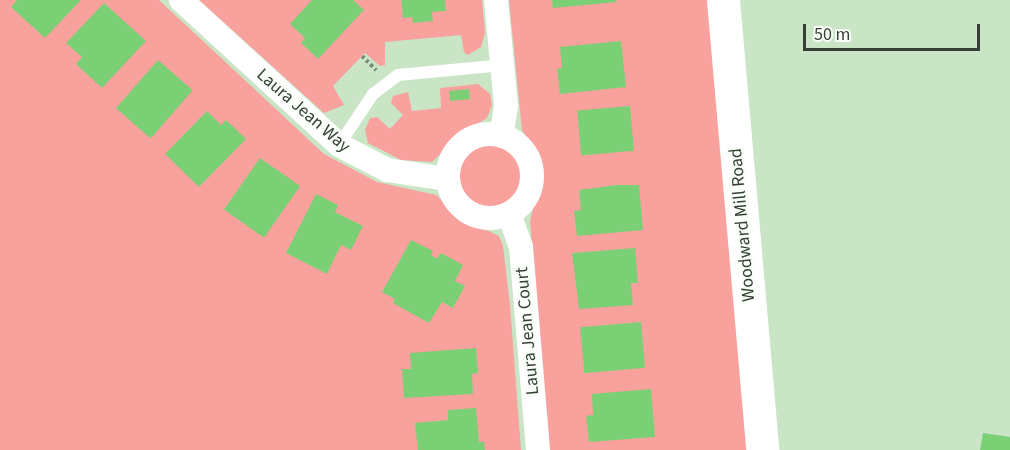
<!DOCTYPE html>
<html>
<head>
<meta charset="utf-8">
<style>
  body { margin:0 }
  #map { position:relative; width:1010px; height:450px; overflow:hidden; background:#c9e5c6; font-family:"Source Sans 3",sans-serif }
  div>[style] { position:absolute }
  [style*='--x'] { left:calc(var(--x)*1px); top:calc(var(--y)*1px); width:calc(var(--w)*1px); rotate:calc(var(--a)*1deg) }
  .green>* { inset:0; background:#f8a19d }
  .round { border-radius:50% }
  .building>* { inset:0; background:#7bd075; transform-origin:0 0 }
  .path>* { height:4px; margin-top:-2px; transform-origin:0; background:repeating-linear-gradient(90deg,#798c77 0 3px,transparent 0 6px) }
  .lane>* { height:12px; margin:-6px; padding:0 6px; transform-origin:6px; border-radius:6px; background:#fff }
  .street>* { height:24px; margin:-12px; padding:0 12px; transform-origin:12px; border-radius:12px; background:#fff }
  .street>.ring { margin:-12px; padding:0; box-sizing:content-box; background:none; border:24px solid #fff; border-radius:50% }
  .secondary>* { height:33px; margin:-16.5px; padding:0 16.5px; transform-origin:16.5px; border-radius:16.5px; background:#fff }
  span { translate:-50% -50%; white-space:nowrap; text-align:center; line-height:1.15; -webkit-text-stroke:5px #f9fff8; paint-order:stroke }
  .street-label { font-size:18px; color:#354034 }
  .scale { position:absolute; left:803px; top:24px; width:177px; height:27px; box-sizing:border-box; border:3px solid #354034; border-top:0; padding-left:8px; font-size:18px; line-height:21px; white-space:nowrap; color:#354034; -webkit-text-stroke:4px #f9fff8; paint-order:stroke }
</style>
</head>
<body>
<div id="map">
  <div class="green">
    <div style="clip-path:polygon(0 0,159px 0,324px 154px,377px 182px,436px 195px,464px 220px,499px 236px,503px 246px,510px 305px,521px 450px,0 450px)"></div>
    <div style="clip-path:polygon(199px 0,482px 0,485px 33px,481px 47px,468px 55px,464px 52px,461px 35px,385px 42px,385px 65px,380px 66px,365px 53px,333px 86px,344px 105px,324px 113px)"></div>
    <div style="clip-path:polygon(509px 0,712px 0,750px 450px,549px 450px,530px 221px,542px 173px,539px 160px,522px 130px)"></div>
    <div style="clip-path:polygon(478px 84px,490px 94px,492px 105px,487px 118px,462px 133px,432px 162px,401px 160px,368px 143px,365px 130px,370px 118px,377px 117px,390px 129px,403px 115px,391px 103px,393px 96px,408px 92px,412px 111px,441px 108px,440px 88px)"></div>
    <div class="round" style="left:457px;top:143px;width:66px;height:66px"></div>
  </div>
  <div class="building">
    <div style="clip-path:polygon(17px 0,81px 0,45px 38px,11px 7px)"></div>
    <div style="clip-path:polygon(312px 0,353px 0,364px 10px,318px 59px,301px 43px,305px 38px,290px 24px)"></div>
    <div style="clip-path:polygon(401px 0,445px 0,446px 11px,432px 12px,433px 21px,413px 23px,412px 17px,403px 18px)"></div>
    <div style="clip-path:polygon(552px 0,616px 0,617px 2px,553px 8px)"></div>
    <div style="clip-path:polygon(104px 3px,146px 41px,102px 88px,76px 64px,82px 57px,66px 43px)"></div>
    <div style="clip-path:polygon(621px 41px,626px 87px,560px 94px,557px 69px,562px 68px,560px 47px)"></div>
    <div style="left:158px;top:60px;width:46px;height:64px;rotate:41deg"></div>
    <div style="left:469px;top:89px;width:10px;height:20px;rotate:84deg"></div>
    <div style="left:630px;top:106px;width:45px;height:53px;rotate:85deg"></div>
    <div style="clip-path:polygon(207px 111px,221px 125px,226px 120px,246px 139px,199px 187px,165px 154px)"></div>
    <div style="left:260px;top:158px;width:49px;height:63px;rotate:35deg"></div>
    <div style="clip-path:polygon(616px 185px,639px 185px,643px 230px,577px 236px,574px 211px,581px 210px,579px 190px)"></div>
    <div style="clip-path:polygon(316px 194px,338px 205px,335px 212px,363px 226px,351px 250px,341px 245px,327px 274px,286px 253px)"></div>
    <div style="clip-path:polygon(411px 240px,433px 251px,431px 255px,437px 259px,441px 253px,463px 265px,455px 281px,465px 286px,453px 308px,442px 302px,429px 323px,393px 303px,395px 299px,382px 292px)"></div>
    <div style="clip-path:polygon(635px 248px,638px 283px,631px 283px,633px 305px,579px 309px,572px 253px)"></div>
    <div style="left:641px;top:322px;width:46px;height:61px;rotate:85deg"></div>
    <div style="clip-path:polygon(476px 348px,478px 373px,472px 374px,473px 394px,404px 398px,402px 369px,411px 369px,410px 353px)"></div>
    <div style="clip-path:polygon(651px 389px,655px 437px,589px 442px,586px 416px,593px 415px,592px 394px)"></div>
    <div style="clip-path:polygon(476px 408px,479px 442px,484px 442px,485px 450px,418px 450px,415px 423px,448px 420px,448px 410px)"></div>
    <div style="clip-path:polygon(983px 433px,1010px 437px,1010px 450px,980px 450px)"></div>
  </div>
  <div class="path">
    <div style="--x:362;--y:56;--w:20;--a:45"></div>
  </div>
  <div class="lane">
    <div style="--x:339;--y:145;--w:61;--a:-56.3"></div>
    <div style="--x:373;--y:94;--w:31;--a:-37"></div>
    <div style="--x:398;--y:75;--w:105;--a:-5.4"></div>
  </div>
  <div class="street">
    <div style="--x:181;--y:0;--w:214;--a:42.5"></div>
    <div style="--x:339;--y:145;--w:54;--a:27.5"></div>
    <div style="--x:387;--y:170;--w:61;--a:8.5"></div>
    <div style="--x:496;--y:0;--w:106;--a:84.6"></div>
    <div style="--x:506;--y:106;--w:30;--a:99"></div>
    <div class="ring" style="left:448px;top:134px;width:60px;height:60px"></div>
    <div style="--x:509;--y:214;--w:35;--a:70"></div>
    <div style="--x:521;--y:247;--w:204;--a:85.2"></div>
  </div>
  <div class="secondary">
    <div style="--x:723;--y:0;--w:452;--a:85"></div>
  </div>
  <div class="street-label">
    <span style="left:303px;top:111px;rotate:41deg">Laura Jean Way</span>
    <span style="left:743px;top:225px;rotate:-95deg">Woodward Mill Road</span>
    <span style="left:528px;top:331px;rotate:-95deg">Laura Jean Court</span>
  </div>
  <div class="scale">50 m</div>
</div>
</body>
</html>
